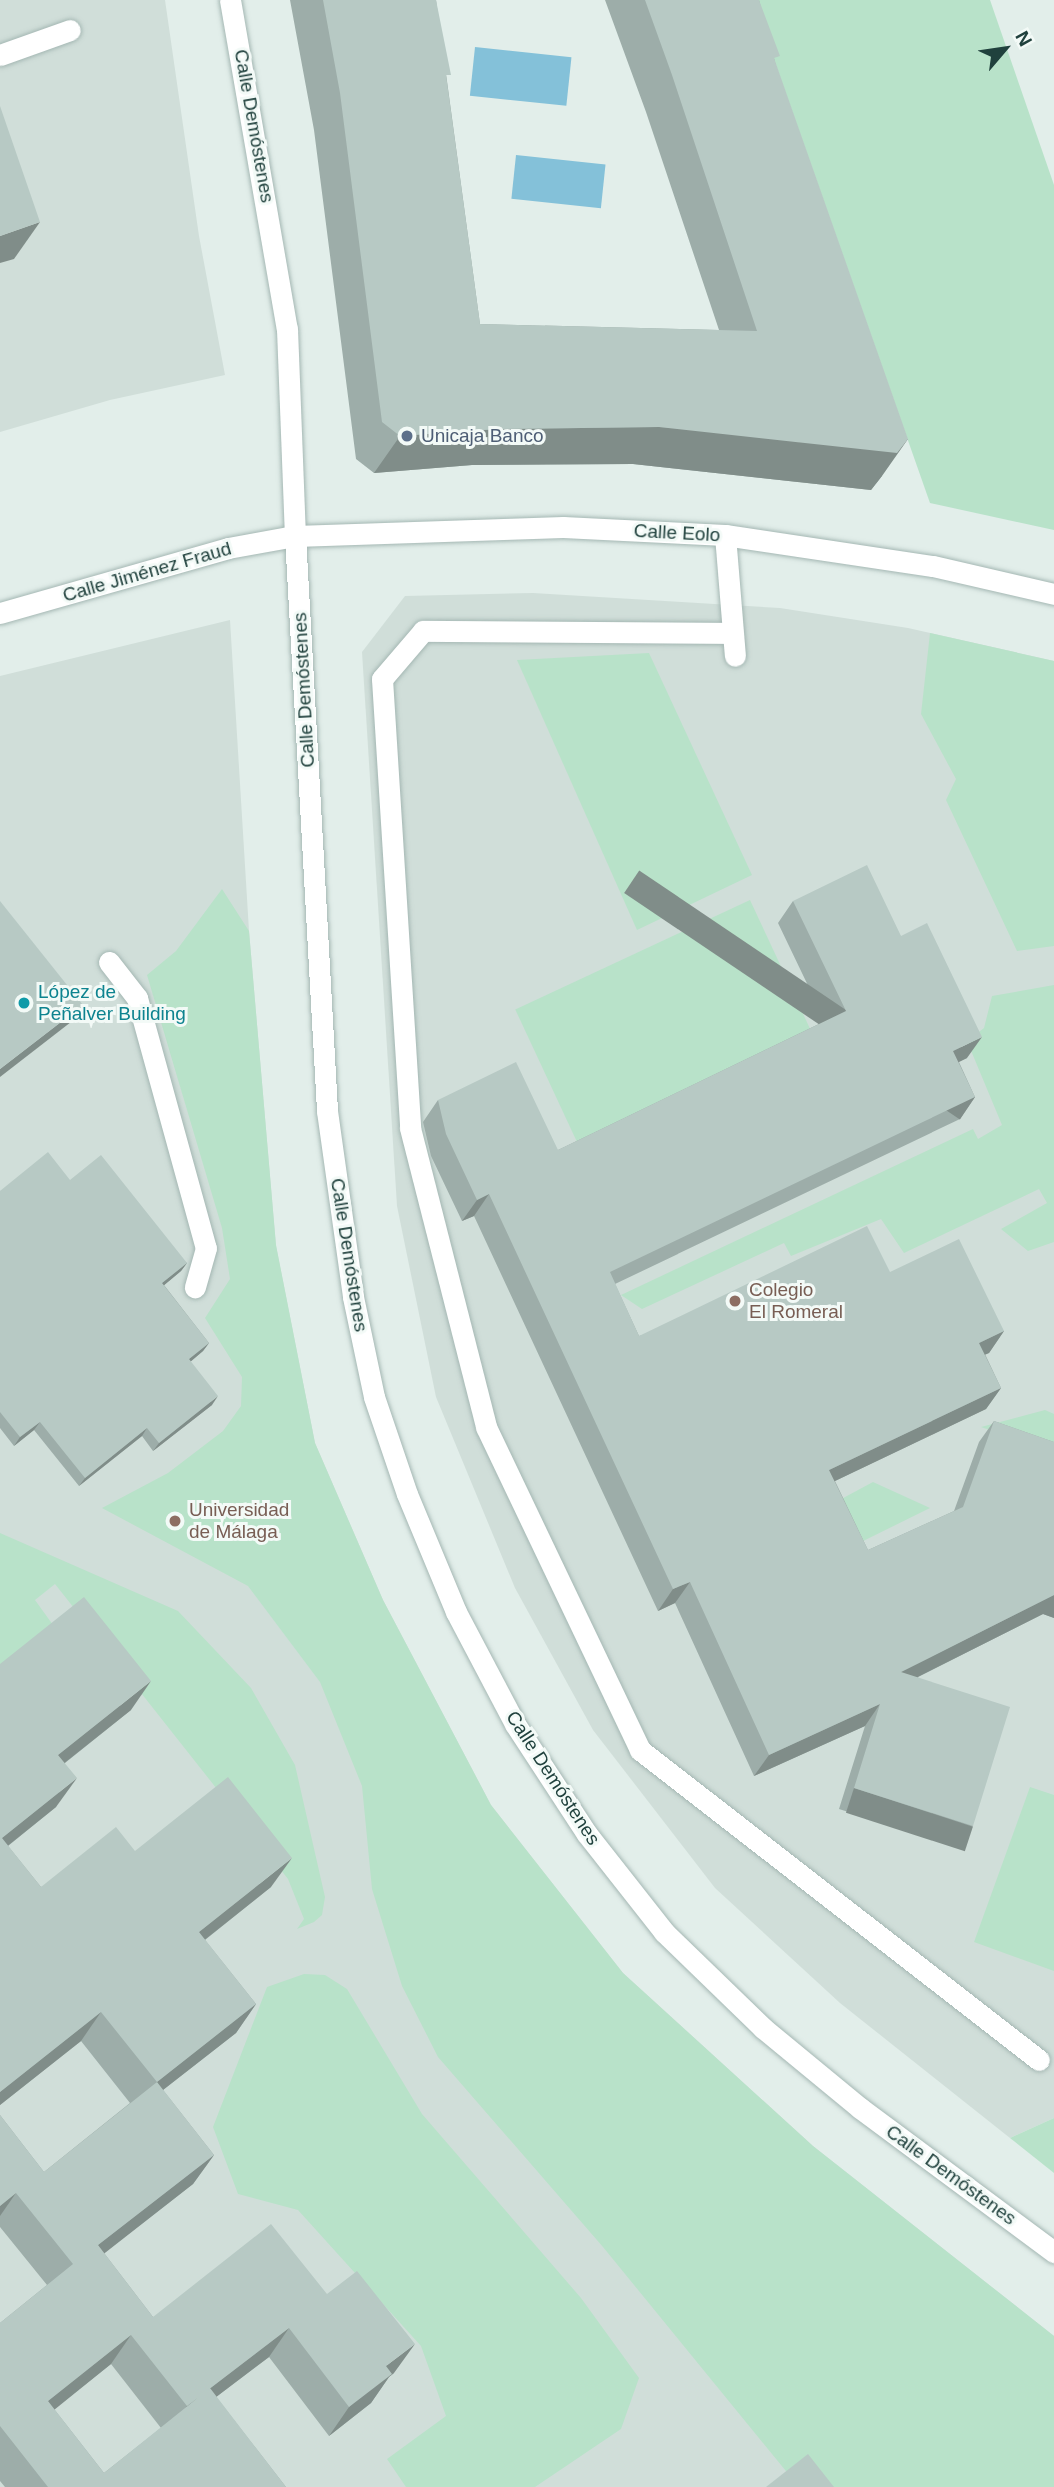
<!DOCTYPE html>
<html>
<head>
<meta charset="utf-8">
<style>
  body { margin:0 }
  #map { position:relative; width:1054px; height:2487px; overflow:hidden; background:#e2eeea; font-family:Arial,sans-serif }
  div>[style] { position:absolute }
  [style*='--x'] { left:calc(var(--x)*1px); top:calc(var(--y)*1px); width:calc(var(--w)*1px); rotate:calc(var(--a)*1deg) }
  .built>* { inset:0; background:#d0ded9 }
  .green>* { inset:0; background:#b8e2c9; transform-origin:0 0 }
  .water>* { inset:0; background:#84c1d9; transform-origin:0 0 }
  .roads { filter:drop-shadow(0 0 2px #a4b7b3) drop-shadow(0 0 2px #a4b7b3) }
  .service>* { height:21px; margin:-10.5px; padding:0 10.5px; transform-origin:10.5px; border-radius:10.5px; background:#fff }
  .minor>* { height:21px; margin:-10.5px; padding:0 10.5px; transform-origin:10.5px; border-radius:10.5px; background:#fff }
  .tertiary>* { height:21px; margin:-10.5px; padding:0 10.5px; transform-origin:10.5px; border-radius:10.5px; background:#fff }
  .secondary>* { height:21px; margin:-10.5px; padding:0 10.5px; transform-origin:10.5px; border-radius:10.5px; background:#fff }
  .wall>* { inset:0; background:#9dada9 }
  .shaded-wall>* { inset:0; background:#808d89; transform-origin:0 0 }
  .building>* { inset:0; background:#b7c9c4 }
  .dots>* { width:19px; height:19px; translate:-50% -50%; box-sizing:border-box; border:4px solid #f3faf7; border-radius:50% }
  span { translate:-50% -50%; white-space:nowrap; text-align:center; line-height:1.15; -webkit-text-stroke:6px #f3faf7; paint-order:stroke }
  .street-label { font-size:19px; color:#20413d }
  .service-label { font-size:19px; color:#4e5e75 }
  .left { translate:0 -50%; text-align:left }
  .culture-label { font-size:19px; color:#0d838f }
  .education-label { font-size:19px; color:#785e54 }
  .north { position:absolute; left:970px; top:14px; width:70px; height:70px; -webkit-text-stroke:5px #f3faf7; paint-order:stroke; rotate:61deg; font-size:19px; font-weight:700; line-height:28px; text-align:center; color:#20413d }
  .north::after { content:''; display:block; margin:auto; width:24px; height:32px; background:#20413d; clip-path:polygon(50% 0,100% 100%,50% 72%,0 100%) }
</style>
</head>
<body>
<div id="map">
  <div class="built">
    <div style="clip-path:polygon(0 0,165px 0,199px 236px,225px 375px,110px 400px,0 432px)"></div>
    <div style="clip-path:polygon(533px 593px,780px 608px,908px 628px,1054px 661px,1054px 2118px,1010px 2138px,840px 2003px,715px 1888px,593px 1730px,515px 1588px,436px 1397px,397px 1206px,362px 652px,405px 596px)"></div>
    <div style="clip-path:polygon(230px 620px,249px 931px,276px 1246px,315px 1443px,383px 1600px,491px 1805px,623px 1973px,813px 2146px,1054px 2336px,1054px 2487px,0 2487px,0 676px)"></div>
  </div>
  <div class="green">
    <div style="clip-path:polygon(753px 0,990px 0,1054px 185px,1054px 530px,930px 503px)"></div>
    <div style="clip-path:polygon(930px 633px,1054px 661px,1054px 946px,1017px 951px,946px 800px,956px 779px,921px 714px)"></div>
    <div style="clip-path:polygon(649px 653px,752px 875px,637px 930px,517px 660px)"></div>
    <div style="clip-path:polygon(222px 889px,249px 931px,276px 1245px,315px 1443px,383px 1600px,491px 1805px,623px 1973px,813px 2146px,1054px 2336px,1054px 2487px,799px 2487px,603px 2247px,438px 2057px,402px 1986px,372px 1889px,362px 1786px,320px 1682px,248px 1586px,102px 1508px,168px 1473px,223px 1431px,241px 1406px,242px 1377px,205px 1318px,230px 1279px,222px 1228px,147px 975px,176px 951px)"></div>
    <div style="left:750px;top:900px;width:150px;height:259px;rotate:65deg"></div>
    <div style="clip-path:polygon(1054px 985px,1054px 1242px,1028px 1251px,1001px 1229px,1047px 1203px,1039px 1189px,904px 1253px,881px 1219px,791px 1256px,784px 1243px,642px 1309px,621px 1295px,973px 1129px,978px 1139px,1002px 1125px,967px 1041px,984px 1028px,992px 996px)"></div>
    <div style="clip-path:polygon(1045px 1410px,1054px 1414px,1054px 1452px,981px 1427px)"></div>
    <div style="clip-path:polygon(873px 1482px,930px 1508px,849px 1548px,832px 1504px)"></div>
    <div style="clip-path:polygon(0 1533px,178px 1611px,251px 1688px,295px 1765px,325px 1897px,322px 1915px,314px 1922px,297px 1929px,304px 1919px,288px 1879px,55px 1584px,35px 1600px,53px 1625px,0 1668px)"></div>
    <div style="clip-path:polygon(1030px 1787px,1054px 1795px,1054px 1971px,974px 1942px)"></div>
    <div style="clip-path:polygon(304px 1974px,325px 1975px,347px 1989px,422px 2114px,581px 2298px,639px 2378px,621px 2429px,535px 2487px,406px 2487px,387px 2459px,446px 2416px,421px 2346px,298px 2210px,238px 2194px,213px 2127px,267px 1987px)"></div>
    <div style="clip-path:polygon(1054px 2118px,1054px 2173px,1010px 2138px)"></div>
  </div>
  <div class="water">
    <div style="left:475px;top:47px;width:97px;height:49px;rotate:6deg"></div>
    <div style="left:516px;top:155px;width:90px;height:44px;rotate:6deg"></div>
  </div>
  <div class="roads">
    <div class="service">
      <div style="--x:0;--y:55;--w:74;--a:-19.7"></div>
      <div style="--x:725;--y:535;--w:121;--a:85.3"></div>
      <div style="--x:732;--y:633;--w:309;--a:-179.6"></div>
      <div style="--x:423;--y:631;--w:63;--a:130.5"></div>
      <div style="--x:382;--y:679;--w:450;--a:86.4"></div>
      <div style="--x:410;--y:1128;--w:309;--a:75.7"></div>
      <div style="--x:486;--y:1427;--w:358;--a:64.5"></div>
      <div style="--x:640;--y:1750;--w:505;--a:37.85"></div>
      <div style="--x:109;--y:962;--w:46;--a:52.1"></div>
      <div style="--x:137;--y:998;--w:259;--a:74.6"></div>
      <div style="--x:206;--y:1248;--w:41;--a:105.8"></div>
    </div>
    <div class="minor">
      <div style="--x:295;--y:536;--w:576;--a:86.81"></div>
      <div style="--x:327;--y:1111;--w:188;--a:82"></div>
      <div style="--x:353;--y:1297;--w:102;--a:78.1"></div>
      <div style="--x:374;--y:1397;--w:102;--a:71.2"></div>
      <div style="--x:407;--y:1494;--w:128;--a:67.4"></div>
      <div style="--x:456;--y:1612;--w:127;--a:62.2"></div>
      <div style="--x:515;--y:1724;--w:131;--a:56.8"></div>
      <div style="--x:587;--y:1834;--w:125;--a:51.8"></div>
      <div style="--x:664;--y:1932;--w:138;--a:44.1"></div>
      <div style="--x:763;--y:2028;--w:126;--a:39.5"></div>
      <div style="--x:860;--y:2108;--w:242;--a:36.6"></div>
    </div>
    <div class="tertiary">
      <div style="--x:230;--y:0;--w:334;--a:80.2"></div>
      <div style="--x:287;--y:329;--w:207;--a:87.8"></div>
    </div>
    <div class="secondary">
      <div style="--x:0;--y:613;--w:237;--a:-15.9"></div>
      <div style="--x:228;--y:548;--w:68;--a:-10.2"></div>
      <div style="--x:295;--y:536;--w:268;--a:-1.9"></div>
      <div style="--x:563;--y:527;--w:162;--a:2.8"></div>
      <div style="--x:725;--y:535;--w:210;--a:8.5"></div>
      <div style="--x:933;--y:566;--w:124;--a:13"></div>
    </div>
  </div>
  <div class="wall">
    <div style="clip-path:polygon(290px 0,436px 0,480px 324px,719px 330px,646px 112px,605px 0,759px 0,882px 476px,871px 490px,633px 464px,472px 465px,374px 473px,356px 459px,314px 130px)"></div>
    <div style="clip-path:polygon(793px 901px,901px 936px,967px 1058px,959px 1062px,975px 1097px,960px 1119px,615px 1284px,639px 1336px,890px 1272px,1004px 1331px,989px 1353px,985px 1354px,1001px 1388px,986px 1409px,835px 1481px,868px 1550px,954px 1511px,979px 1442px,994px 1421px,1054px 1442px,1054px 1618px,1043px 1614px,918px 1677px,973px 1826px,958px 1847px,839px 1809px,865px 1726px,754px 1776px,675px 1603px,658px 1611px,474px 1216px,462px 1221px,431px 1156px,423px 1122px,438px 1100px,558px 1150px,825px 1021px,778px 923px)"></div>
    <div style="clip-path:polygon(70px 1180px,187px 1263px,181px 1271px,164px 1285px,209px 1343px,203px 1351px,190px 1362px,212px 1405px,153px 1451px,142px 1436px,79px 1486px,34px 1430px,14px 1446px,0 1428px,0 1191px)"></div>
    <div style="clip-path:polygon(evenodd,0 1664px,131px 1710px,65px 1763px,56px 1807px,8px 1846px,41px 1887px,135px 1851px,271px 1887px,205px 1940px,256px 2004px,236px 2033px,163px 2090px,214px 2155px,193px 2184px,104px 2253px,153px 2317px,327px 2294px,394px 2373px,389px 2377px,371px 2403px,329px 2436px,269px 2357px,216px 2397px,286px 2487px,5px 2487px,0 2481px,0 2323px,47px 2285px,0 2227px,0 2115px,44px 2172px,130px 2103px,81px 2041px,0 2105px,0 1664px,111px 2364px,161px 2428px,104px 2473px,54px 2409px,111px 2364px)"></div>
  </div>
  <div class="shaded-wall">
    <div style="clip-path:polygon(40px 222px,14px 259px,0 263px,0 236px)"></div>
    <div style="clip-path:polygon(659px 427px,908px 439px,882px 476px,871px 490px,633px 464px,472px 465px,374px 473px,400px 436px,498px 429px)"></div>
    <div style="clip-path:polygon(83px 1005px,71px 1022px,0 1077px,0 1069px)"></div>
    <div style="clip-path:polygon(982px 1037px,967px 1058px,938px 1072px,953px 1051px)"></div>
    <div style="left:975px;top:1097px;width:27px;height:405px;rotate:124deg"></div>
    <div style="clip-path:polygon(489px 1194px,474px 1216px,462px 1221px,477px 1200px)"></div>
    <div style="clip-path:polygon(187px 1263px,181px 1271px,156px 1292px,162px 1283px)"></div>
    <div style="clip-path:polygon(1004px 1331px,989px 1353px,964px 1364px,979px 1343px)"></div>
    <div style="clip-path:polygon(209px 1343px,203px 1351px,183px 1368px,189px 1359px)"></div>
    <div style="clip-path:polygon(1001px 1388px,986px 1409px,814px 1491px,829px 1470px)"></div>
    <div style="clip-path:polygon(218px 1396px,212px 1405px,153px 1451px,159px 1443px)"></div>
    <div style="clip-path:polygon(40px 1422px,34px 1430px,14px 1446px,20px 1437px)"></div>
    <div style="clip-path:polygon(147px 1428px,142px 1436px,79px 1486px,85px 1478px)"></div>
    <div style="clip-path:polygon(690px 1582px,675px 1603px,658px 1611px,673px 1589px)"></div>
    <div style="clip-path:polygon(1054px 1595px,1054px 1618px,1043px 1614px,886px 1693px,901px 1672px)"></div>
    <div style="clip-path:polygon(151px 1681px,131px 1710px,38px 1784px,58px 1755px)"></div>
    <div style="clip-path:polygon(880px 1704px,865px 1726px,754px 1776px,769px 1755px)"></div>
    <div style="clip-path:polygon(77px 1778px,56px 1807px,0 1852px,2px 1838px)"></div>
    <div style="left:854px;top:1788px;width:125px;height:26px;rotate:18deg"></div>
    <div style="clip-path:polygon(292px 1858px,271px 1887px,178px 1961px,199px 1932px)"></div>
    <div style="clip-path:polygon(256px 2004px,236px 2033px,136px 2111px,157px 2082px)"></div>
    <div style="clip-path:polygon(101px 2012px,81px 2041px,0 2105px,0 2092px)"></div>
    <div style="clip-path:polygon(214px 2155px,193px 2184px,78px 2274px,98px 2245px)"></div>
    <div style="clip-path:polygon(16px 2193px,0 2216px,0 2206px)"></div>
    <div style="clip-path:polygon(289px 2328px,269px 2357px,166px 2435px,187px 2406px)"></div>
    <div style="clip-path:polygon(131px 2335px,111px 2364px,28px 2431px,48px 2401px)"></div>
    <div style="clip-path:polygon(415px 2344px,394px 2373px,389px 2377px,371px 2403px,329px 2436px,349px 2407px,386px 2366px)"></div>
  </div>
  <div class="building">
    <div style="clip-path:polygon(323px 0,436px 0,451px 75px,446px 75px,480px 324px,757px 331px,672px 75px,645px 0,759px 0,780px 56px,774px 58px,908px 439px,897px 453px,659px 427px,498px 429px,400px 436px,382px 422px,340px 93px)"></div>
    <div style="clip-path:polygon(0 106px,40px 222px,0 236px)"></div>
    <div style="clip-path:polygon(867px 865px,901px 936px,927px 923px,982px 1037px,953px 1051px,975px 1097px,610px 1272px,639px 1336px,867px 1226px,890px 1272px,959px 1239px,1004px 1331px,979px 1343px,1001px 1388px,829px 1470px,868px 1550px,963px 1507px,994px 1421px,1054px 1442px,1054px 1595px,901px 1672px,1010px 1707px,973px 1826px,854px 1788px,880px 1704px,769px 1755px,690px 1582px,673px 1589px,489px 1194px,477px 1200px,446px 1134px,438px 1100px,516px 1062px,558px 1150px,846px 1011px,793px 901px)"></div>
    <div style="clip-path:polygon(0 901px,83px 1005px,0 1069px)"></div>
    <div style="clip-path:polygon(48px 1152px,70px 1180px,101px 1155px,187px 1263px,162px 1283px,209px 1343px,189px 1359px,218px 1396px,159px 1443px,147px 1428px,85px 1478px,40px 1422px,20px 1437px,0 1412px,0 1191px)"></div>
    <div style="clip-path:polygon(84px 1597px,151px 1681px,58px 1755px,77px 1778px,2px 1838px,41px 1887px,116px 1827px,135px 1851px,228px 1777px,292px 1858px,199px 1932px,256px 2004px,157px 2082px,101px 2012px,0 2092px,0 1664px)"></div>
    <div style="clip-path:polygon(157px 2082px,214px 2155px,98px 2245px,153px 2317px,271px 2224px,327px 2294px,357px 2271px,415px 2344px,386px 2366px,392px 2374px,349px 2407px,289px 2328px,187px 2406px,131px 2335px,48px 2401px,104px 2473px,210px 2388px,286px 2487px,48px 2487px,0 2426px,0 2323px,73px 2264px,16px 2193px,0 2206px,0 2115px,44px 2172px)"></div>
    <div style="clip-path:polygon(808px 2454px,834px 2487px,766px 2487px)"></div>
  </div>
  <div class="dots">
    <div style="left:407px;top:436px;background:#5c6f8a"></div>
    <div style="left:24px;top:1003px;background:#0f9aa8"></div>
    <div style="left:735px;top:1301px;background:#8d6e63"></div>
    <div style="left:175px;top:1521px;background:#8d6e63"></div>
  </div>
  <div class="street-label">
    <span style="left:254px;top:126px;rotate:80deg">Calle Demóstenes</span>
    <span style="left:677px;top:533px;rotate:3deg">Calle Eolo</span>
    <span style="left:147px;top:572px;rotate:-16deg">Calle Jiménez Fraud</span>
    <span style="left:304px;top:690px;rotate:-93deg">Calle Demóstenes</span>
    <span style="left:349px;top:1255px;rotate:81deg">Calle Demóstenes</span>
    <span style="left:553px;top:1778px;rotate:57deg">Calle Demóstenes</span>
    <span style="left:951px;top:2175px;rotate:36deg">Calle Demóstenes</span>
  </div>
  <div class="service-label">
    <span class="left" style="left:421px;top:436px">Unicaja Banco</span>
  </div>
  <div class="culture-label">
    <span class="left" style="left:38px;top:1003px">López de<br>Peñalver Building</span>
  </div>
  <div class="education-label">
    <span class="left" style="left:749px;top:1301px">Colegio<br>El Romeral</span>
    <span class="left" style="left:189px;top:1521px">Universidad<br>de Málaga</span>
  </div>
  <div class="north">N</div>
</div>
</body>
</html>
